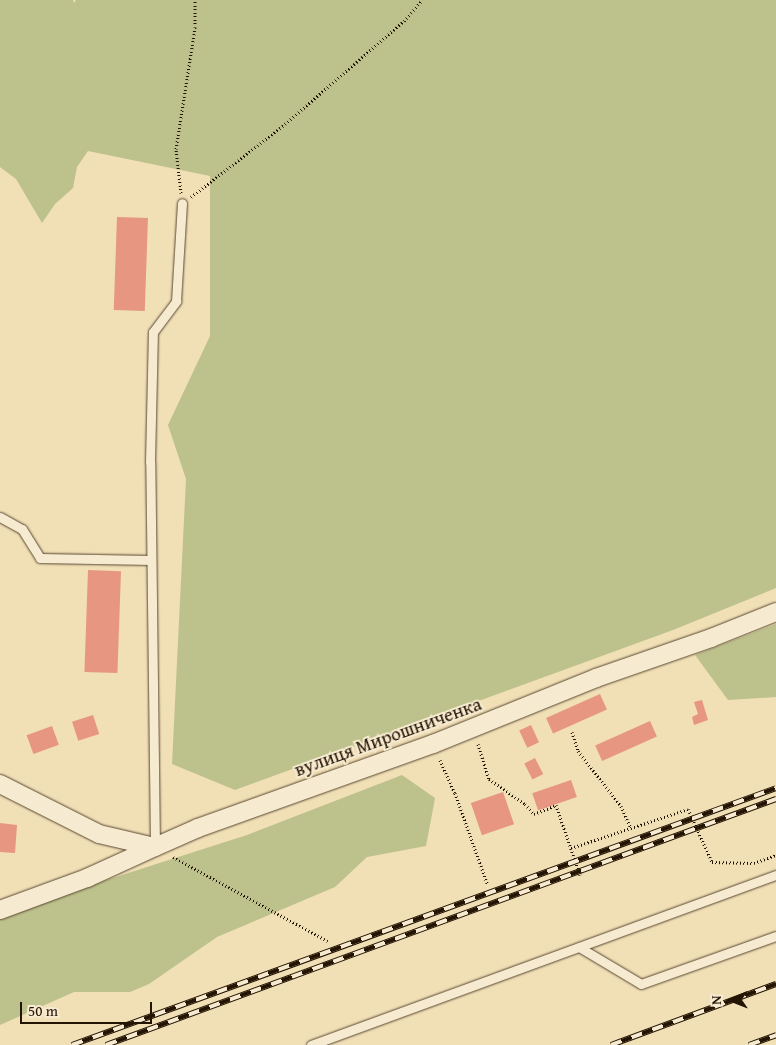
<!DOCTYPE html>
<html>
<head>
<meta charset="utf-8">
<style>
  body { margin:0 }
  #map { position:relative; width:776px; height:1045px; overflow:hidden; background:#f1dfb6; font-family:"Gentium Book Plus",serif }
  div>[style] { position:absolute }
  [style*='--x'] { left:calc(var(--x)*1px); top:calc(var(--y)*1px); width:calc(var(--w)*1px); rotate:calc(var(--a)*1deg) }
  .green>* { inset:0; background:#bdc18c }
  .building>* { inset:0; background:#e69681; transform-origin:0 0 }
  .path>* { height:3px; margin-top:-1.5px; transform-origin:0; background:repeating-linear-gradient(90deg,#241403 0 1px,transparent 0 3.5px) }
  .roads { filter:drop-shadow(0 0 1px #574730) drop-shadow(0 0 1px #574730) }
  .lane>* { height:9px; margin:-4.5px; padding:0 4.5px; transform-origin:4.5px; border-radius:4.5px; background:#f6ead0 }
  .street>* { height:18px; margin:-9px; padding:0 9px; transform-origin:9px; border-radius:9px; background:#f6ead0 }
  .rail>* { height:5.5px; margin-top:-2.75px; transform-origin:0; background:repeating-linear-gradient(90deg,#f6ead0 0 11px,#241403 0 22px); box-sizing:border-box; border-block:1px solid #241403 }
  span { translate:-50% -50%; white-space:nowrap; text-align:center; line-height:1.15; -webkit-text-stroke:4px #f6ead0; paint-order:stroke }
  .street-label { font-size:19px; color:#241403 }
  .north { position:absolute; left:706px; top:975px; width:50px; height:50px; -webkit-text-stroke:4px #f6ead0; paint-order:stroke; rotate:269deg; font-size:14px; font-weight:700; line-height:20px; text-align:center; color:#241403 }
  .north::after { content:''; display:block; margin:auto; width:18px; height:22px; background:#241403; clip-path:polygon(50% 0,100% 100%,50% 72%,0 100%) }
  .scale { position:absolute; left:20px; top:1002px; width:132px; height:22px; box-sizing:border-box; border:2px solid #241403; border-top:0; padding-left:6px; font-size:15px; line-height:18px; white-space:nowrap; color:#241403; -webkit-text-stroke:4px #f6ead0; paint-order:stroke }
</style>
</head>
<body>
<div id="map">
  <div class="green">
    <div style="clip-path:polygon(0 0,73px 0,74px 3px,76px 0,776px 0,776px 588px,673px 630px,235px 790px,172px 764px,186px 479px,168px 425px,210px 336px,210px 176px,88px 151px,77px 167px,73px 188px,55px 204px,42px 223px,16px 179px,0 167px)"></div>
    <div style="clip-path:polygon(776px 624px,776px 697px,728px 700px,695px 655px)"></div>
    <div style="clip-path:polygon(402px 775px,435px 798px,426px 846px,367px 857px,335px 887px,217px 937px,149px 984px,130px 992px,74px 992px,0 1025px,0 914px,247px 835px)"></div>
  </div>
  <div class="building">
    <div style="left:117px;top:217px;width:31px;height:93px;rotate:2deg"></div>
    <div style="left:88px;top:570px;width:33px;height:102px;rotate:2deg"></div>
    <div style="left:600px;top:694px;width:17px;height:59px;rotate:66deg"></div>
    <div style="clip-path:polygon(702px 700px,708px 720px,694px 725px,692px 717px,698px 714px,694px 702px)"></div>
    <div style="left:93px;top:715px;width:20px;height:22px;rotate:72deg"></div>
    <div style="left:650px;top:721px;width:17px;height:60px;rotate:66deg"></div>
    <div style="left:531px;top:725px;width:19px;height:13px;rotate:65deg"></div>
    <div style="left:52px;top:726px;width:20px;height:27px;rotate:70deg"></div>
    <div style="left:535px;top:758px;width:18px;height:12px;rotate:63deg"></div>
    <div style="left:571px;top:780px;width:18px;height:41px;rotate:71deg"></div>
    <div style="left:503px;top:792px;width:34px;height:34px;rotate:71deg"></div>
    <div style="clip-path:polygon(0 823px,17px 825px,15px 853px,0 852px)"></div>
  </div>
  <div class="path">
    <div style="--x:181;--y:193;--w:44;--a:-96.5"></div>
    <div style="--x:176;--y:149;--w:123;--a:-81.1"></div>
    <div style="--x:195;--y:27;--w:27;--a:-90"></div>
    <div style="--x:191;--y:197;--w:119;--a:-37.8"></div>
    <div style="--x:285;--y:124;--w:157;--a:-40.9"></div>
    <div style="--x:404;--y:21;--w:28;--a:-49"></div>
    <div style="--x:572;--y:732;--w:20;--a:72"></div>
    <div style="--x:578;--y:751;--w:70;--a:52"></div>
    <div style="--x:621;--y:806;--w:24;--a:66"></div>
    <div style="--x:478;--y:744;--w:37;--a:73"></div>
    <div style="--x:489;--y:779;--w:44;--a:34.8"></div>
    <div style="--x:525;--y:804;--w:13;--a:48"></div>
    <div style="--x:534;--y:814;--w:24;--a:-22"></div>
    <div style="--x:556;--y:805;--w:74;--a:71.1"></div>
    <div style="--x:440;--y:760;--w:36;--a:66"></div>
    <div style="--x:455;--y:793;--w:96;--a:70.4"></div>
    <div style="--x:571;--y:848;--w:123;--a:-18.4"></div>
    <div style="--x:688;--y:809;--w:58;--a:65.6"></div>
    <div style="--x:712;--y:862;--w:42;--a:1.4"></div>
    <div style="--x:754;--y:863;--w:23;--a:-20"></div>
    <div style="--x:173;--y:857;--w:176;--a:28.5"></div>
  </div>
  <div class="roads">
    <div class="lane">
      <div style="--x:0;--y:517;--w:25;--a:29"></div>
      <div style="--x:22;--y:529;--w:34;--a:58"></div>
      <div style="--x:40;--y:558;--w:111;--a:1"></div>
      <div style="--x:155;--y:847;--w:385;--a:-90.7"></div>
      <div style="--x:150;--y:462;--w:130;--a:-88.7"></div>
      <div style="--x:153;--y:332;--w:39;--a:-53"></div>
      <div style="--x:176;--y:301;--w:98;--a:-86.5"></div>
      <div style="--x:579;--y:947;--w:72;--a:30.8"></div>
      <div style="--x:641;--y:984;--w:143;--a:-19.6"></div>
      <div style="--x:311;--y:1045;--w:495;--a:-20.1"></div>
    </div>
    <div class="street">
      <div style="--x:0;--y:784;--w:111;--a:26.8"></div>
      <div style="--x:99;--y:834;--w:57;--a:13.1"></div>
      <div style="--x:155;--y:847;--w:47;--a:-23.8"></div>
      <div style="--x:198;--y:828;--w:250;--a:-19.7"></div>
      <div style="--x:433;--y:744;--w:176;--a:-22"></div>
      <div style="--x:596;--y:678;--w:122;--a:-19.2"></div>
      <div style="--x:711;--y:638;--w:70;--a:-21.8"></div>
      <div style="--x:0;--y:910;--w:93;--a:-20.2"></div>
      <div style="--x:87;--y:878;--w:75;--a:-24.5"></div>
    </div>
  </div>
  <div class="rail">
    <div style="--x:72;--y:1045;--w:749;--a:-20.05"></div>
    <div style="--x:106;--y:1045;--w:714;--a:-20.16"></div>
    <div style="--x:611;--y:1045;--w:176;--a:-20.3"></div>
    <div style="--x:749;--y:1045;--w:29;--a:-20"></div>
  </div>
  <div class="street-label">
    <span style="left:388px;top:737px;rotate:-20deg">вулиця Мирошниченка</span>
  </div>
  <div class="north">N</div>
  <div class="scale">50 m</div>
</div>
</body>
</html>
